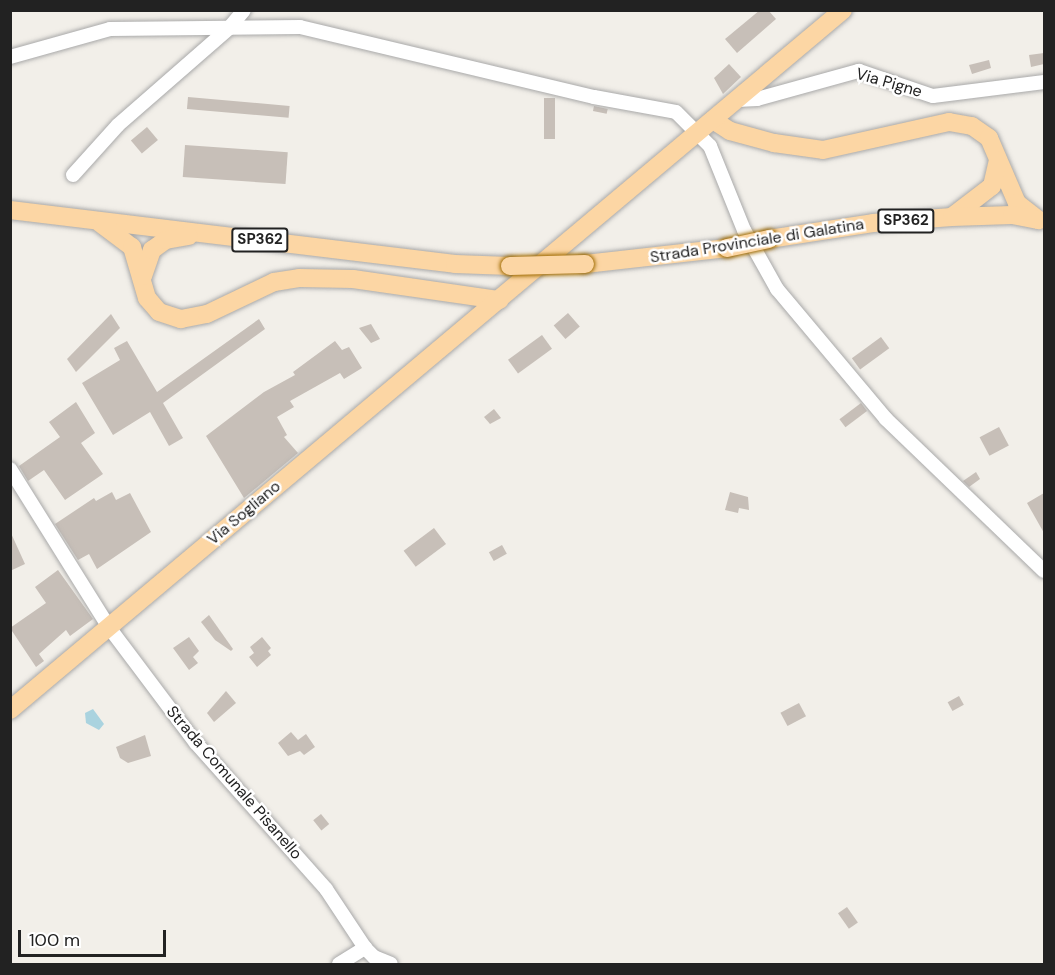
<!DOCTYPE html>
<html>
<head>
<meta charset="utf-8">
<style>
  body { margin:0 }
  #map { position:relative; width:1055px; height:975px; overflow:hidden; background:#f2efe9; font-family:"DM Sans",sans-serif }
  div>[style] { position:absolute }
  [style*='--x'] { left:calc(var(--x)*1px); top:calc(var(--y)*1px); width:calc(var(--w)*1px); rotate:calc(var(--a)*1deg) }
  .water>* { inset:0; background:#aad3df }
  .building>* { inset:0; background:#c7bfb8; transform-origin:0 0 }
  .roads { filter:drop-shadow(0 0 2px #a9a9a9) drop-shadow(0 0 2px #a9a9a9) }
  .minor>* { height:14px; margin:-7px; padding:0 7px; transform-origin:7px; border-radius:7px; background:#fff }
  .major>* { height:18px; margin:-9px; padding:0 9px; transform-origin:9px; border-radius:9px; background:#fcd6a4 }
  .bridges { filter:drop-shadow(0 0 2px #a06b00) drop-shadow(0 0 2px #a06b00) }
  .major-bridge>* { height:18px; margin:-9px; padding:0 9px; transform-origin:9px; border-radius:9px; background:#fcd6a4 }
  span { translate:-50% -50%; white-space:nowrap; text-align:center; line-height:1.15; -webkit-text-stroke:5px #fff; paint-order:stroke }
  .shield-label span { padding:2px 4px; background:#fff; border:2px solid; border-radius:4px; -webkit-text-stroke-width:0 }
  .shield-label { font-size:15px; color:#222; font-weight:700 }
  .street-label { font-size:16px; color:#222 }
  .frame { position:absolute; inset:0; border:12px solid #222; pointer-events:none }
  .scale { position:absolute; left:18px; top:930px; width:148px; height:27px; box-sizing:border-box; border:3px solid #222; border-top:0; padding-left:8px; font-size:18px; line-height:21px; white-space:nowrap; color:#222; -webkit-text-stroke:4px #fff; paint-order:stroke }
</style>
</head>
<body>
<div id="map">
  <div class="water">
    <div style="clip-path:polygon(93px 709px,104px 724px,99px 730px,86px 723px,85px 713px)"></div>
  </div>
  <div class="building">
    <div style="clip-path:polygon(760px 10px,768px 10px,776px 19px,737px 53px,725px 39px)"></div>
    <div style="clip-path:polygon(1044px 53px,1044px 64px,1031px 67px,1029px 55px)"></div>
    <div style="clip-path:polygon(989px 60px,991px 68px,972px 74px,969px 65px)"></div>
    <div style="clip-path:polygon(729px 64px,741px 77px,723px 94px,714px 78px)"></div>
    <div style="left:188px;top:97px;width:102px;height:12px;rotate:5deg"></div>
    <div style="left:544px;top:98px;width:11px;height:41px"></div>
    <div style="left:594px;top:106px;width:14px;height:5px;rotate:12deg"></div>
    <div style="left:147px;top:127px;width:17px;height:21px;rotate:50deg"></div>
    <div style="left:185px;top:145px;width:103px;height:32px;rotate:4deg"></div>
    <div style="left:568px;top:313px;width:18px;height:19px;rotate:49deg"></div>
    <div style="clip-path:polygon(111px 314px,120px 328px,76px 372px,67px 359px)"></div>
    <div style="clip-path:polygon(259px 319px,265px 329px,163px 403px,183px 438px,169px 446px,150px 412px,113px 435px,82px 383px,120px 360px,114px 348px,127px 341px,157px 392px)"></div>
    <div style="clip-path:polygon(371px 324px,380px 339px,371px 343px,359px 328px)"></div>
    <div style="left:542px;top:335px;width:17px;height:42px;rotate:54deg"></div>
    <div style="left:881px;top:337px;width:14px;height:36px;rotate:54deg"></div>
    <div style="clip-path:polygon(335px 341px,342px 350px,349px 347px,362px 368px,344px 379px,340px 373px,290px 401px,294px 407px,277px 417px,287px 435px,284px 437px,298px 453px,244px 498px,206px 436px,264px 392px,295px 375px,293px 372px)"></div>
    <div style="clip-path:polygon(76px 402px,95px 433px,81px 443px,103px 474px,65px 500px,44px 470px,28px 481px,19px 466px,60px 437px,49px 422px)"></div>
    <div style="left:861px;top:403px;width:10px;height:27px;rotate:53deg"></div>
    <div style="clip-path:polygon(494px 409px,501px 418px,490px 424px,484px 417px)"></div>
    <div style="left:999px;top:427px;width:21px;height:22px;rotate:62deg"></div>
    <div style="clip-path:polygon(976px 472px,980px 479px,969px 487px,963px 481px)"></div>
    <div style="clip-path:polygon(112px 492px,116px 500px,130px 493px,151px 532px,97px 569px,89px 554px,78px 560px,55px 524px,94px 498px,96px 501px)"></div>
    <div style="clip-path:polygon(730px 492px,748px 497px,749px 510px,739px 508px,738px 513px,725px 510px)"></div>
    <div style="clip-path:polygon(1044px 493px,1044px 533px,1027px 503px)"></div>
    <div style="left:434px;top:528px;width:20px;height:38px;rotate:53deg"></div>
    <div style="clip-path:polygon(10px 531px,25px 564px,10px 571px)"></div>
    <div style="left:502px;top:545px;width:10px;height:15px;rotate:61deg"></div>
    <div style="clip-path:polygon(58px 570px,93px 619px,70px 636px,66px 630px,39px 654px,44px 661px,36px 667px,10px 628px,46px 603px,35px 587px)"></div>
    <div style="clip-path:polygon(209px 615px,233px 649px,231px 651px,215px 640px,201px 622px)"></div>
    <div style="clip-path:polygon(189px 637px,199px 651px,193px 657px,198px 663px,189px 670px,173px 648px)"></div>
    <div style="clip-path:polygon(262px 637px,271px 648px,268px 651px,271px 655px,257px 667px,249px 657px,254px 653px,250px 647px)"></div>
    <div style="clip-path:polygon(226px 691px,236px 703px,214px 722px,207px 713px)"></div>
    <div style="left:959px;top:696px;width:10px;height:13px;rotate:61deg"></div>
    <div style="left:799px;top:703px;width:15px;height:21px;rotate:62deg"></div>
    <div style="clip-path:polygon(291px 732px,298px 740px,306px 734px,315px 747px,304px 755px,300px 751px,288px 756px,278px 743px)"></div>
    <div style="clip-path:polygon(145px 735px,151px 756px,128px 763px,120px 758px,116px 747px)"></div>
    <div style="left:321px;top:814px;width:13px;height:10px;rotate:51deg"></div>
    <div style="left:847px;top:907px;width:19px;height:11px;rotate:55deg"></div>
  </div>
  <div class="roads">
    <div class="minor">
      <div style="--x:10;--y:57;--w:104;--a:-15.6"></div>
      <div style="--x:110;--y:29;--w:190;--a:-0.6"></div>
      <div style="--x:300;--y:27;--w:302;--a:13.4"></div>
      <div style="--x:594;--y:97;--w:83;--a:10.4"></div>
      <div style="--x:676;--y:112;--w:48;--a:45"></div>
      <div style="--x:710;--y:146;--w:91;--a:68"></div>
      <div style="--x:744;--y:230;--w:68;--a:60.8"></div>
      <div style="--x:777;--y:289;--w:170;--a:50"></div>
      <div style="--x:886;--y:419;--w:219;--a:43.9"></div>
      <div style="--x:737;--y:100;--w:20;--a:-3"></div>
      <div style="--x:757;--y:99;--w:106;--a:-15.4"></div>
      <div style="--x:859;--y:71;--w:78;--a:18.7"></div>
      <div style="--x:933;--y:96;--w:112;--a:-7.2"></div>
      <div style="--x:73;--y:175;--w:67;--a:-48"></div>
      <div style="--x:118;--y:125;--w:147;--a:-41.1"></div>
      <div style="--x:229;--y:28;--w:23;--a:-50"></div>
      <div style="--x:10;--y:469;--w:185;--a:58"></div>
      <div style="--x:108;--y:626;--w:146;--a:53.1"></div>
      <div style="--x:196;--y:743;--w:195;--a:48.3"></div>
      <div style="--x:326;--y:889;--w:71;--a:56.5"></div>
      <div style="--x:365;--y:948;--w:13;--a:45"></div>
      <div style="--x:374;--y:957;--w:18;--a:22"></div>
      <div style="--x:339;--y:964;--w:31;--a:-32"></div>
    </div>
    <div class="major">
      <div style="--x:713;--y:120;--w:20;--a:33"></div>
      <div style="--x:730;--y:131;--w:46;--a:15.3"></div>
      <div style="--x:774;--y:143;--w:49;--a:8.1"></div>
      <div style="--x:823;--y:150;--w:129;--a:-12.5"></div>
      <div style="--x:949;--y:122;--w:23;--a:10"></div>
      <div style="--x:972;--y:126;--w:21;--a:35"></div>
      <div style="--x:989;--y:138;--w:71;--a:66.7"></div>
      <div style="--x:1017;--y:203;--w:28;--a:38"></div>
      <div style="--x:10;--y:210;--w:448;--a:6.9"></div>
      <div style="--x:455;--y:264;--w:55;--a:2.1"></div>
      <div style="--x:953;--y:216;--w:49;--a:-37.6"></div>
      <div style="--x:992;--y:186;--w:26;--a:-77"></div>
      <div style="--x:100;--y:223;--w:40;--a:37"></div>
      <div style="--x:132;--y:247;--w:53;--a:73.6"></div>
      <div style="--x:147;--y:298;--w:18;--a:49"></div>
      <div style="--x:159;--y:312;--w:23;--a:18"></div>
      <div style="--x:181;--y:319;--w:26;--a:-11"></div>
      <div style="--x:207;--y:314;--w:74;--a:-25.5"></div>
      <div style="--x:274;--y:282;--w:25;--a:-9"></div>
      <div style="--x:299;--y:278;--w:54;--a:1.1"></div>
      <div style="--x:353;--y:279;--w:148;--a:8.2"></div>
      <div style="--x:769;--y:239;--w:105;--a:-8.7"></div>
      <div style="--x:873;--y:223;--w:79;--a:-4.3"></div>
      <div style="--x:952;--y:217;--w:60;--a:-1.9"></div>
      <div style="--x:1012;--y:215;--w:25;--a:11"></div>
      <div style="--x:585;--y:264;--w:143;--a:-6.4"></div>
      <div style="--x:143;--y:276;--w:28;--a:-71"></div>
      <div style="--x:152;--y:250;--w:17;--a:-36"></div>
      <div style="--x:166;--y:240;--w:23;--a:-10"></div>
      <div style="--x:10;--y:710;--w:1088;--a:-40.04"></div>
    </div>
  </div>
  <div class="bridges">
    <div class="major-bridge">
      <div style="--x:727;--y:248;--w:43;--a:-12.1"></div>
      <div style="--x:510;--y:266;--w:75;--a:-1.5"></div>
    </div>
  </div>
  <div class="shield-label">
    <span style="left:906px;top:221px">SP362</span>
    <span style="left:260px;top:240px">SP362</span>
  </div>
  <div class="street-label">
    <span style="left:889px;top:83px;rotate:16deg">Via Pigne</span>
    <span style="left:757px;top:241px;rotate:-9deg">Strada Provinciale di Galatina</span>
    <span style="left:244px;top:513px;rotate:-40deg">Via Sogliano</span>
    <span style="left:234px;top:783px;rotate:49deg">Strada Comunale Pisanello</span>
  </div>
  <div class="frame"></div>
  <div class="scale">100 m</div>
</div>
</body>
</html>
